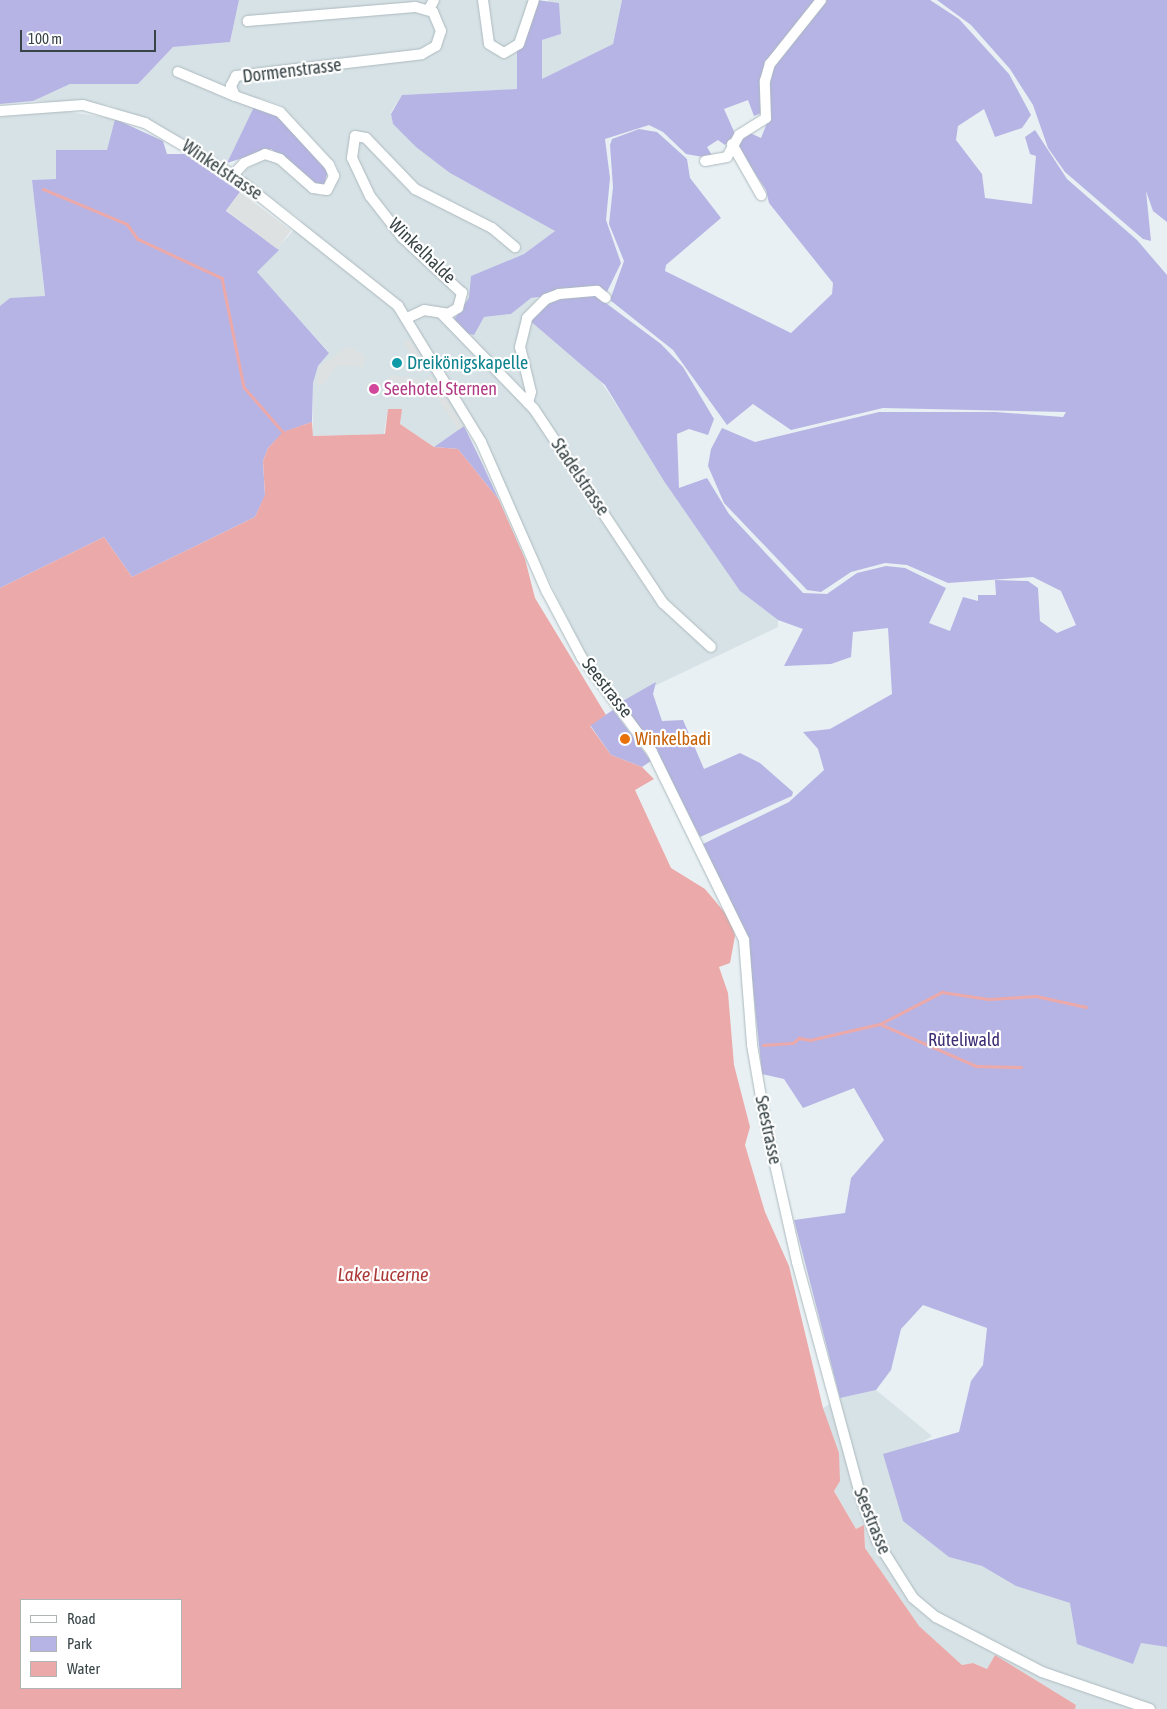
<!DOCTYPE html>
<html>
<head>
<meta charset="utf-8">
<style>
  body { margin:0 }
  #map { position:relative; width:1167px; height:1709px; overflow:hidden; background:#e8f0f3; font-family:"Asap Condensed",sans-serif }
  div>[style] { position:absolute }
  [style*='--x'] { left:calc(var(--x)*1px); top:calc(var(--y)*1px); width:calc(var(--w)*1px); rotate:calc(var(--a)*1deg) }
  .residential>* { inset:0; background:#d7e2e6 }
  .green>* { inset:0; background:#b6b4e4 }
  .parking>* { inset:0; background:#dde1e1; transform-origin:0 0 }
  .water>* { inset:0; background:#eca9a9 }
  .stream>* { height:2.5px; margin:-1.25px; padding:0 1.25px; transform-origin:1.25px; border-radius:1.25px; background:#eca9a9 }
  .roads { filter:drop-shadow(0 0 1px #abb9be) drop-shadow(0 0 1px #abb9be) }
  .street>* { height:10px; margin:-5px; padding:0 5px; transform-origin:5px; border-radius:5px; background:#fff }
  .dots>* { width:14px; height:14px; translate:-50% -50%; box-sizing:border-box; border:2px solid #fff; border-radius:50% }
  span { translate:-50% -50%; white-space:nowrap; text-align:center; line-height:1.15; -webkit-text-stroke:4.5px #fff; paint-order:stroke }
  .street-label { font-size:18px; color:#374346 }
  .culture-label { font-size:18px; color:#0d838f }
  .left { translate:0 -50%; text-align:left }
  .hotel-label { font-size:18px; color:#b23c85 }
  .food-label { font-size:18px; color:#c56008 }
  .park-label { font-size:18px; color:#3d2e74 }
  .water-label { font-size:19px; color:#ab3937; font-style:italic }
  .legend { position:absolute; left:20px; top:1599px; width:162px; height:90px; box-sizing:border-box; background:#fff; border:1px solid #afb4b5; margin:0; padding:6px 9px; list-style:none; font-size:15px; color:#374346 }
  .legend li { display:flex; align-items:center; gap:10px; height:25px }
  .legend b { width:25px; border:1px solid #afb4b5 }
  .scale { position:absolute; left:20px; top:30px; width:136px; height:22px; box-sizing:border-box; border:2px solid #374346; border-top:0; padding-left:6px; font-size:15px; line-height:18px; white-space:nowrap; color:#374346; -webkit-text-stroke:4px #fff; paint-order:stroke }
</style>
</head>
<body>
<div id="map">
  <div class="residential">
    <div style="clip-path:polygon(239px 0,537px 0,517px 51px,517px 89px,402px 95px,391px 112px,393px 124px,450px 173px,555px 231px,524px 254px,471px 276px,484px 317px,511px 314px,531px 298px,546px 299px,740px 591px,778px 620px,778px 627px,621px 702px,585px 655px,472px 421px,434px 447px,400px 424px,401px 409px,388px 409px,384px 434px,313px 436px,313px 383px,318px 366px,329px 352px,256px 272px,302px 221px,246px 179px,244px 171px,263px 159px,277px 161px,320px 196px,332px 193px,340px 176px,336px 164px,281px 105px,259px 98px,227px 163px,169px 131px,108px 105px,33px 101px,70px 84px,138px 84px,173px 47px,230px 42px)"></div>
    <div style="clip-path:polygon(548px 0,622px 0,613px 44px,541px 80px,542px 40px,561px 34px)"></div>
    <div style="clip-path:polygon(64px 111px,115px 119px,107px 150px,57px 150px,56px 179px,32px 180px,45px 297px,11px 298px,0 306px,0 117px)"></div>
    <div style="clip-path:polygon(876px 1390px,932px 1436px,911px 1449px,949px 1557px,982px 1566px,1016px 1586px,1070px 1603px,1133px 1664px,1141px 1642px,1167px 1647px,1167px 1709px,1075px 1709px,1075px 1705px,995px 1655px,987px 1669px,973px 1663px,962px 1665px,919px 1627px,865px 1548px,864px 1525px,856px 1529px,834px 1490px,823px 1408px,840px 1398px)"></div>
  </div>
  <div class="green">
    <div style="clip-path:polygon(0 0,239px 0,230px 42px,173px 47px,138px 84px,70px 84px,33px 101px,0 104px)"></div>
    <div style="clip-path:polygon(537px 0,559px 3px,561px 34px,542px 40px,542px 79px,613px 44px,622px 0,817px 0,769px 61px,764px 112px,754px 116px,748px 100px,724px 109px,736px 136px,725px 145px,718px 140px,707px 147px,714px 159px,686px 154px,663px 132px,649px 125px,605px 139px,610px 178px,606px 220px,621px 263px,605px 296px,598px 291px,531px 298px,511px 314px,484px 317px,474px 335px,462px 332px,453px 321px,469px 298px,471px 276px,524px 254px,555px 231px,450px 173px,416px 147px,393px 124px,391px 114px,402px 95px,517px 89px,517px 51px)"></div>
    <div style="clip-path:polygon(823px 0,930px 0,959px 19px,1009px 74px,1031px 115px,1022px 128px,995px 137px,984px 109px,958px 126px,956px 140px,982px 174px,985px 198px,1032px 204px,1036px 156px,1030px 154px,1025px 137px,1035px 130px,1067px 179px,1137px 240px,1167px 275px,1167px 1647px,1141px 1643px,1133px 1664px,1077px 1644px,1070px 1603px,1016px 1586px,982px 1566px,949px 1557px,903px 1521px,883px 1454px,959px 1432px,971px 1381px,983px 1365px,987px 1328px,923px 1305px,901px 1329px,891px 1370px,876px 1390px,840px 1398px,794px 1220px,845px 1213px,851px 1178px,884px 1140px,854px 1088px,803px 1108px,784px 1079px,762px 1074px,748px 939px,703px 844px,789px 802px,824px 770px,818px 749px,803px 732px,830px 729px,892px 694px,888px 628px,853px 632px,851px 657px,831px 664px,784px 666px,803px 629px,778px 620px,740px 591px,664px 481px,605px 385px,528px 319px,549px 300px,591px 292px,661px 344px,683px 367px,714px 419px,708px 435px,689px 429px,677px 434px,679px 488px,707px 478px,729px 514px,803px 593px,827px 594px,857px 573px,886px 566px,905px 568px,946px 588px,929px 623px,950px 631px,963px 597px,978px 601px,978px 595px,996px 595px,995px 580px,1028px 581px,1038px 588px,1040px 621px,1057px 633px,1076px 625px,1061px 591px,1033px 577px,948px 583px,907px 565px,885px 563px,851px 572px,821px 592px,807px 590px,724px 503px,708px 466px,711px 449px,722px 428px,755px 442px,879px 412px,995px 412px,1063px 417px,1066px 412px,883px 408px,791px 430px,753px 404px,727px 425px,673px 350px,610px 300px,624px 261px,609px 224px,613px 187px,610px 145px,612px 139px,639px 129px,657px 132px,687px 159px,690px 178px,721px 218px,666px 265px,665px 271px,791px 333px,832px 294px,833px 283px,769px 203px,766px 190px,738px 148px,739px 140px,750px 133px,761px 138px,769px 118px,768px 75px)"></div>
    <div style="clip-path:polygon(937px 0,1167px 0,1167px 222px,1153px 211px,1146px 191px,1151px 241px,1143px 239px,1065px 172px,1048px 148px,1033px 105px,1010px 69px,971px 25px)"></div>
    <div style="clip-path:polygon(254px 107px,277px 116px,313px 154px,328px 171px,324px 185px,316px 185px,271px 149px,227px 163px)"></div>
    <div style="clip-path:polygon(115px 119px,163px 141px,167px 154px,185px 154px,240px 192px,226px 211px,279px 250px,257px 272px,329px 353px,318px 366px,313px 383px,312px 422px,284px 432px,268px 448px,263px 461px,265px 496px,255px 517px,132px 577px,104px 537px,0 588px,0 306px,10px 298px,45px 296px,32px 180px,56px 179px,56px 150px,107px 150px)"></div>
    <div style="clip-path:polygon(464px 426px,481px 461px,499px 500px,458px 449px,434px 447px)"></div>
    <div style="clip-path:polygon(656px 682px,653px 694px,662px 721px,683px 720px,704px 769px,740px 753px,760px 763px,793px 792px,792px 796px,700px 837px,655px 749px,621px 702px)"></div>
    <div style="clip-path:polygon(613px 710px,651px 761px,642px 767px,611px 755px,590px 725px)"></div>
  </div>
  <div class="parking">
    <div style="left:240px;top:192px;width:64px;height:23px;rotate:37deg"></div>
    <div style="left:410px;top:339px;width:29px;height:7px;rotate:61deg"></div>
    <div style="clip-path:polygon(348px 346px,365px 355px,364px 367px,338px 365px,323px 385px,316px 385px,319px 367px)"></div>
    <div style="left:390px;top:375px;width:31px;height:8px;rotate:7deg"></div>
    <div style="left:431px;top:376px;width:60px;height:7px;rotate:57deg"></div>
  </div>
  <div class="water">
    <div style="clip-path:polygon(evenodd,388px 409px,402px 409px,400px 424px,434px 447px,458px 449px,499px 500px,525px 559px,535px 598px,606px 715px,590px 726px,611px 755px,642px 767px,654px 779px,635px 790px,671px 868px,705px 889px,731px 920px,735px 936px,730px 963px,719px 967px,728px 993px,734px 1065px,750px 1127px,745px 1145px,765px 1212px,789px 1266px,823px 1408px,839px 1453px,840px 1481px,834px 1491px,856px 1529px,864px 1525px,865px 1548px,919px 1626px,962px 1665px,973px 1663px,987px 1669px,995px 1655px,1076px 1705px,1075px 1709px,0 1709px,0 588px,104px 537px,132px 577px,255px 517px,265px 495px,263px 461px,268px 448px,283px 432px,312px 422px,313px 436px,385px 434px,388px 409px,21px 1600px,181px 1600px,181px 1688px,21px 1688px,21px 1600px)"></div>
  </div>
  <div class="stream">
    <div style="--x:43;--y:189;--w:91;--a:22.6"></div>
    <div style="--x:127;--y:224;--w:19;--a:54"></div>
    <div style="--x:138;--y:239;--w:93;--a:24.9"></div>
    <div style="--x:222;--y:278;--w:111;--a:78.6"></div>
    <div style="--x:244;--y:387;--w:60;--a:49.1"></div>
    <div style="--x:880;--y:1024;--w:105;--a:23.6"></div>
    <div style="--x:976;--y:1066;--w:45;--a:1.3"></div>
    <div style="--x:763;--y:1045;--w:30;--a:-4"></div>
    <div style="--x:793;--y:1043;--w:8;--a:-40"></div>
    <div style="--x:799;--y:1038;--w:11;--a:10"></div>
    <div style="--x:810;--y:1040;--w:72;--a:-12.9"></div>
    <div style="--x:880;--y:1024;--w:70;--a:-27.3"></div>
    <div style="--x:942;--y:992;--w:48;--a:8.5"></div>
    <div style="--x:989;--y:999;--w:47;--a:-3.7"></div>
    <div style="--x:1036;--y:996;--w:51;--a:12.4"></div>
  </div>
  <div class="roads">
    <div class="street">
      <div style="--x:483;--y:0;--w:44;--a:82.2"></div>
      <div style="--x:489;--y:44;--w:17;--a:31"></div>
      <div style="--x:504;--y:53;--w:17;--a:-31"></div>
      <div style="--x:519;--y:44;--w:46;--a:-71.2"></div>
      <div style="--x:429;--y:9;--w:10;--a:-61"></div>
      <div style="--x:178;--y:72;--w:62;--a:22.8"></div>
      <div style="--x:0;--y:111;--w:83;--a:-4.1"></div>
      <div style="--x:83;--y:105;--w:65;--a:16.2"></div>
      <div style="--x:145;--y:123;--w:102;--a:30.6"></div>
      <div style="--x:233;--y:175;--w:211;--a:38.4"></div>
      <div style="--x:398;--y:306;--w:159;--a:58.6"></div>
      <div style="--x:481;--y:442;--w:164;--a:66.3"></div>
      <div style="--x:547;--y:592;--w:75;--a:62.1"></div>
      <div style="--x:582;--y:658;--w:117;--a:53.3"></div>
      <div style="--x:652;--y:752;--w:209;--a:63.9"></div>
      <div style="--x:744;--y:940;--w:105;--a:85.6"></div>
      <div style="--x:752;--y:1045;--w:76;--a:80.2"></div>
      <div style="--x:765;--y:1120;--w:146;--a:77.3"></div>
      <div style="--x:797;--y:1262;--w:245;--a:74.8"></div>
      <div style="--x:861;--y:1498;--w:46;--a:69.6"></div>
      <div style="--x:877;--y:1541;--w:67;--a:57.7"></div>
      <div style="--x:913;--y:1598;--w:30;--a:40"></div>
      <div style="--x:936;--y:1617;--w:119;--a:27.4"></div>
      <div style="--x:1042;--y:1672;--w:114;--a:18.9"></div>
      <div style="--x:732;--y:144;--w:59;--a:60.4"></div>
      <div style="--x:705;--y:161;--w:22;--a:-10"></div>
      <div style="--x:727;--y:157;--w:25;--a:-61"></div>
      <div style="--x:739;--y:135;--w:32;--a:-32"></div>
      <div style="--x:766;--y:118;--w:37;--a:-92"></div>
      <div style="--x:765;--y:81;--w:18;--a:-74"></div>
      <div style="--x:770;--y:64;--w:82;--a:-51.4"></div>
      <div style="--x:233;--y:175;--w:16;--a:-47"></div>
      <div style="--x:244;--y:163;--w:23;--a:-23"></div>
      <div style="--x:265;--y:154;--w:16;--a:18"></div>
      <div style="--x:280;--y:159;--w:44;--a:41.3"></div>
      <div style="--x:313;--y:188;--w:14;--a:8"></div>
      <div style="--x:327;--y:190;--w:16;--a:-63"></div>
      <div style="--x:334;--y:176;--w:12;--a:-114"></div>
      <div style="--x:329;--y:165;--w:72;--a:-132.8"></div>
      <div style="--x:280;--y:112;--w:48;--a:-160.4"></div>
      <div style="--x:235;--y:96;--w:11;--a:-112"></div>
      <div style="--x:231;--y:86;--w:11;--a:-63"></div>
      <div style="--x:236;--y:76;--w:187;--a:-6.7"></div>
      <div style="--x:422;--y:54;--w:16;--a:-30"></div>
      <div style="--x:436;--y:46;--w:16;--a:-72"></div>
      <div style="--x:441;--y:31;--w:21;--a:-113"></div>
      <div style="--x:433;--y:12;--w:19;--a:-164"></div>
      <div style="--x:415;--y:7;--w:168;--a:175.2"></div>
      <div style="--x:441;--y:313;--w:134;--a:45.9"></div>
      <div style="--x:534;--y:409;--w:233;--a:56.4"></div>
      <div style="--x:663;--y:603;--w:65;--a:42.5"></div>
      <div style="--x:407;--y:318;--w:19;--a:-25"></div>
      <div style="--x:424;--y:310;--w:24;--a:9"></div>
      <div style="--x:448;--y:314;--w:12;--a:-31"></div>
      <div style="--x:458;--y:308;--w:16;--a:-75"></div>
      <div style="--x:462;--y:293;--w:82;--a:-137"></div>
      <div style="--x:402;--y:237;--w:52;--a:-128"></div>
      <div style="--x:370;--y:196;--w:42;--a:-115.3"></div>
      <div style="--x:352;--y:158;--w:22;--a:-82"></div>
      <div style="--x:355;--y:136;--w:11;--a:10"></div>
      <div style="--x:366;--y:138;--w:71;--a:46.1"></div>
      <div style="--x:415;--y:189;--w:86;--a:26.9"></div>
      <div style="--x:492;--y:228;--w:30;--a:40"></div>
      <div style="--x:528;--y:403;--w:11;--a:-75"></div>
      <div style="--x:531;--y:392;--w:46;--a:-103.7"></div>
      <div style="--x:520;--y:347;--w:30;--a:-76"></div>
      <div style="--x:527;--y:318;--w:27;--a:-45"></div>
      <div style="--x:546;--y:299;--w:14;--a:-21"></div>
      <div style="--x:559;--y:294;--w:38;--a:-5"></div>
      <div style="--x:597;--y:291;--w:11;--a:38"></div>
    </div>
  </div>
  <div class="dots">
    <div style="left:397px;top:363px;background:#0f9aa8"></div>
    <div style="left:374px;top:389px;background:#d1479c"></div>
    <div style="left:625px;top:739px;background:#e8710a"></div>
  </div>
  <div class="street-label">
    <span style="left:292px;top:71px;rotate:-7deg">Dormenstrasse</span>
    <span style="left:222px;top:170px;rotate:34deg">Winkelstrasse</span>
    <span style="left:422px;top:251px;rotate:44deg">Winkelhalde</span>
    <span style="left:580px;top:477px;rotate:56deg">Stadelstrasse</span>
    <span style="left:607px;top:688px;rotate:52deg">Seestrasse</span>
    <span style="left:768px;top:1130px;rotate:78deg">Seestrasse</span>
    <span style="left:872px;top:1521px;rotate:68deg">Seestrasse</span>
  </div>
  <div class="culture-label">
    <span class="left" style="left:407px;top:363px">Dreikönigskapelle</span>
  </div>
  <div class="hotel-label">
    <span class="left" style="left:384px;top:389px">Seehotel Sternen</span>
  </div>
  <div class="food-label">
    <span class="left" style="left:635px;top:739px">Winkelbadi</span>
  </div>
  <div class="park-label">
    <span style="left:964px;top:1040px">Rüteliwald</span>
  </div>
  <div class="water-label">
    <span style="left:383px;top:1275px">Lake Lucerne</span>
  </div>
  <ul class="legend">
  <li><b style="height:6px;background:#fff"></b>Road</li>
  <li><b style="height:14px;background:#b6b4e4"></b>Park</li>
  <li><b style="height:14px;background:#eca9a9"></b>Water</li>
  </ul>
  <div class="scale">100 m</div>
</div>
</body>
</html>
